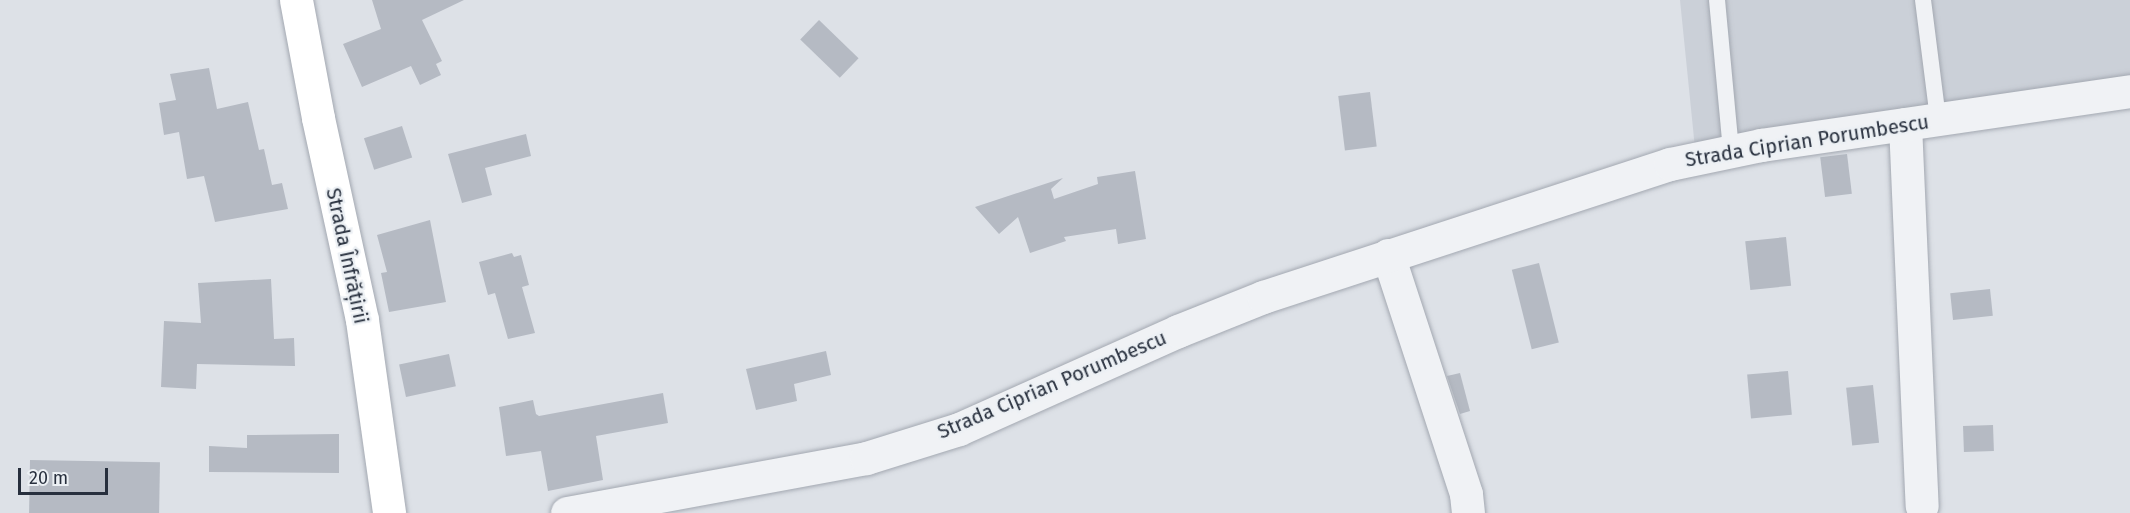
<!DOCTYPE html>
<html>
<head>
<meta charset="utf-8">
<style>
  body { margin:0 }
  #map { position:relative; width:2130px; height:513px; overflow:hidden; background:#dde1e7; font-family:"Fira Sans",sans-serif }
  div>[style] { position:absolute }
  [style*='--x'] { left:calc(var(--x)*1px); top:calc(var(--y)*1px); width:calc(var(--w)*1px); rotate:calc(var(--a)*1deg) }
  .built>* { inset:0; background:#cbd0d8 }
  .building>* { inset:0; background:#b5bac3; transform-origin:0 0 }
  .roads { filter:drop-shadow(0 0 2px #a3a8b1) drop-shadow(0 0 2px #a3a8b1) }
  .lane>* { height:16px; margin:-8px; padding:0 8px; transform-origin:8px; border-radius:8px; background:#f0f2f5 }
  .street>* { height:33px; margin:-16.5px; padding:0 16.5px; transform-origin:16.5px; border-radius:16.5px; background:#f0f2f5 }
  .secondary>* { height:33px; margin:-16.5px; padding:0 16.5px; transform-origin:16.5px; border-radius:16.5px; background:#fff }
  span { translate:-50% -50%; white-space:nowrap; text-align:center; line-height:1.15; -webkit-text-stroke:4.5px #ecf0f4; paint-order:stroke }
  .street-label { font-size:20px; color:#272f3d }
  .scale { position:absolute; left:18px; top:468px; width:90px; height:27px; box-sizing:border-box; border:3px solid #272f3d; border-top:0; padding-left:8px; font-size:18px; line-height:21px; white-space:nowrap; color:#272f3d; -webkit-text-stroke:4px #ecf0f4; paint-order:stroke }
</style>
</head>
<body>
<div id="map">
  <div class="built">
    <div style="clip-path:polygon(1680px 0,2130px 0,2130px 108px,1696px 158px)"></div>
  </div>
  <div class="building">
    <div style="clip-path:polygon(372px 0,464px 0,422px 20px,442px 61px,436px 64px,441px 75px,420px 85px,411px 66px,362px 87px,343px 44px,381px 29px)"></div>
    <div style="left:819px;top:20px;width:55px;height:27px;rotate:44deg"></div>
    <div style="clip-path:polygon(209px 68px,217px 109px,248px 102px,259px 150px,264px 149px,272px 185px,282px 183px,288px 209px,215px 222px,204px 176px,187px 179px,179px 132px,164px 135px,159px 103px,176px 100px,170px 74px)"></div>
    <div style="left:1370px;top:92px;width:55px;height:32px;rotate:83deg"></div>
    <div style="left:402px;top:126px;width:33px;height:40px;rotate:72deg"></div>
    <div style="clip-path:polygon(526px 134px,531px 156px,485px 168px,492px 195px,462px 203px,448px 154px)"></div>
    <div style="left:1847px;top:154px;width:40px;height:27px;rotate:83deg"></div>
    <div style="clip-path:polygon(1135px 171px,1146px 239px,1118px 244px,1116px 229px,1064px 237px,1066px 241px,1030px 253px,1018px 217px,999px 234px,975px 207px,1063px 178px,1051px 189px,1054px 199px,1098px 184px,1097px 177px)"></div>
    <div style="clip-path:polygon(430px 220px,446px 302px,389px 312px,381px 273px,387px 272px,377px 235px)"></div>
    <div style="left:1786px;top:237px;width:49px;height:41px;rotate:84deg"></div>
    <div style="clip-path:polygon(512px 253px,514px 257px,521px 255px,529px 285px,522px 287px,535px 333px,508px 339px,495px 293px,488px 295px,479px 262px)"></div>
    <div style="left:1539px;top:263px;width:82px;height:28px;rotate:76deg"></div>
    <div style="clip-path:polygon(271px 279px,274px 339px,294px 338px,295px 366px,197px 364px,196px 389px,161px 387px,164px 321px,201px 323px,198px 283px)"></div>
    <div style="left:1990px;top:289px;width:27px;height:40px;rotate:84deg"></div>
    <div style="clip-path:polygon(826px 351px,831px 375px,794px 384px,797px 401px,756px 410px,746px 369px)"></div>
    <div style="left:449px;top:354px;width:33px;height:51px;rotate:78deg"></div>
    <div style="left:1788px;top:371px;width:44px;height:41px;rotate:85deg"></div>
    <div style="clip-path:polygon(1460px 373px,1470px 411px,1460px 414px,1447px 376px)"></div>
    <div style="left:1873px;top:385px;width:58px;height:27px;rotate:84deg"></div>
    <div style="clip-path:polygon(663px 393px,668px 423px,596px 436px,603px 480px,548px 491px,541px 451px,506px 456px,499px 407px,533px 400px,536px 414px,539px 416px)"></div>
    <div style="left:1993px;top:425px;width:26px;height:30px;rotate:88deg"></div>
    <div style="clip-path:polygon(339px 434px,339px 473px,209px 472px,209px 446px,247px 448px,247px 435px)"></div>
    <div style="left:30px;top:460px;width:130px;height:53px;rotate:1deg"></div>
  </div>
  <div class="roads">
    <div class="lane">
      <div style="--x:1717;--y:0;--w:153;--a:84.7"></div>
      <div style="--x:1923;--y:0;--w:120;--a:82.8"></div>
    </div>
    <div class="street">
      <div style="--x:1905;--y:124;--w:382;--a:87.5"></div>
      <div style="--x:1388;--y:255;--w:251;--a:71.9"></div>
      <div style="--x:1466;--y:494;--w:19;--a:84"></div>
      <div style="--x:567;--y:513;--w:304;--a:-10.4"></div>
      <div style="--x:866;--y:458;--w:97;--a:-17.3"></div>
      <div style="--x:959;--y:429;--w:240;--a:-24.1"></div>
      <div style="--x:1178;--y:331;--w:92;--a:-21.8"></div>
      <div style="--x:1263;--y:297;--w:428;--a:-18.1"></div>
      <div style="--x:1670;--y:164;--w:93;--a:-11.8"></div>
      <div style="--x:1761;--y:145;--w:373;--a:-8.3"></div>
    </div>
    <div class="secondary">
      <div style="--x:296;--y:0;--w:120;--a:79.4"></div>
      <div style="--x:318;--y:118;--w:207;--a:77.7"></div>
      <div style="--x:362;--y:320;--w:195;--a:82"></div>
    </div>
  </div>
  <div class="street-label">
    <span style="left:1807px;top:141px;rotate:-9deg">Strada Ciprian Porumbescu</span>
    <span style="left:347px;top:256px;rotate:78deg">Strada Înfrățirii</span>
    <span style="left:1052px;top:385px;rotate:-23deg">Strada Ciprian Porumbescu</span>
  </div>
  <div class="scale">20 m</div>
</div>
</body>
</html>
